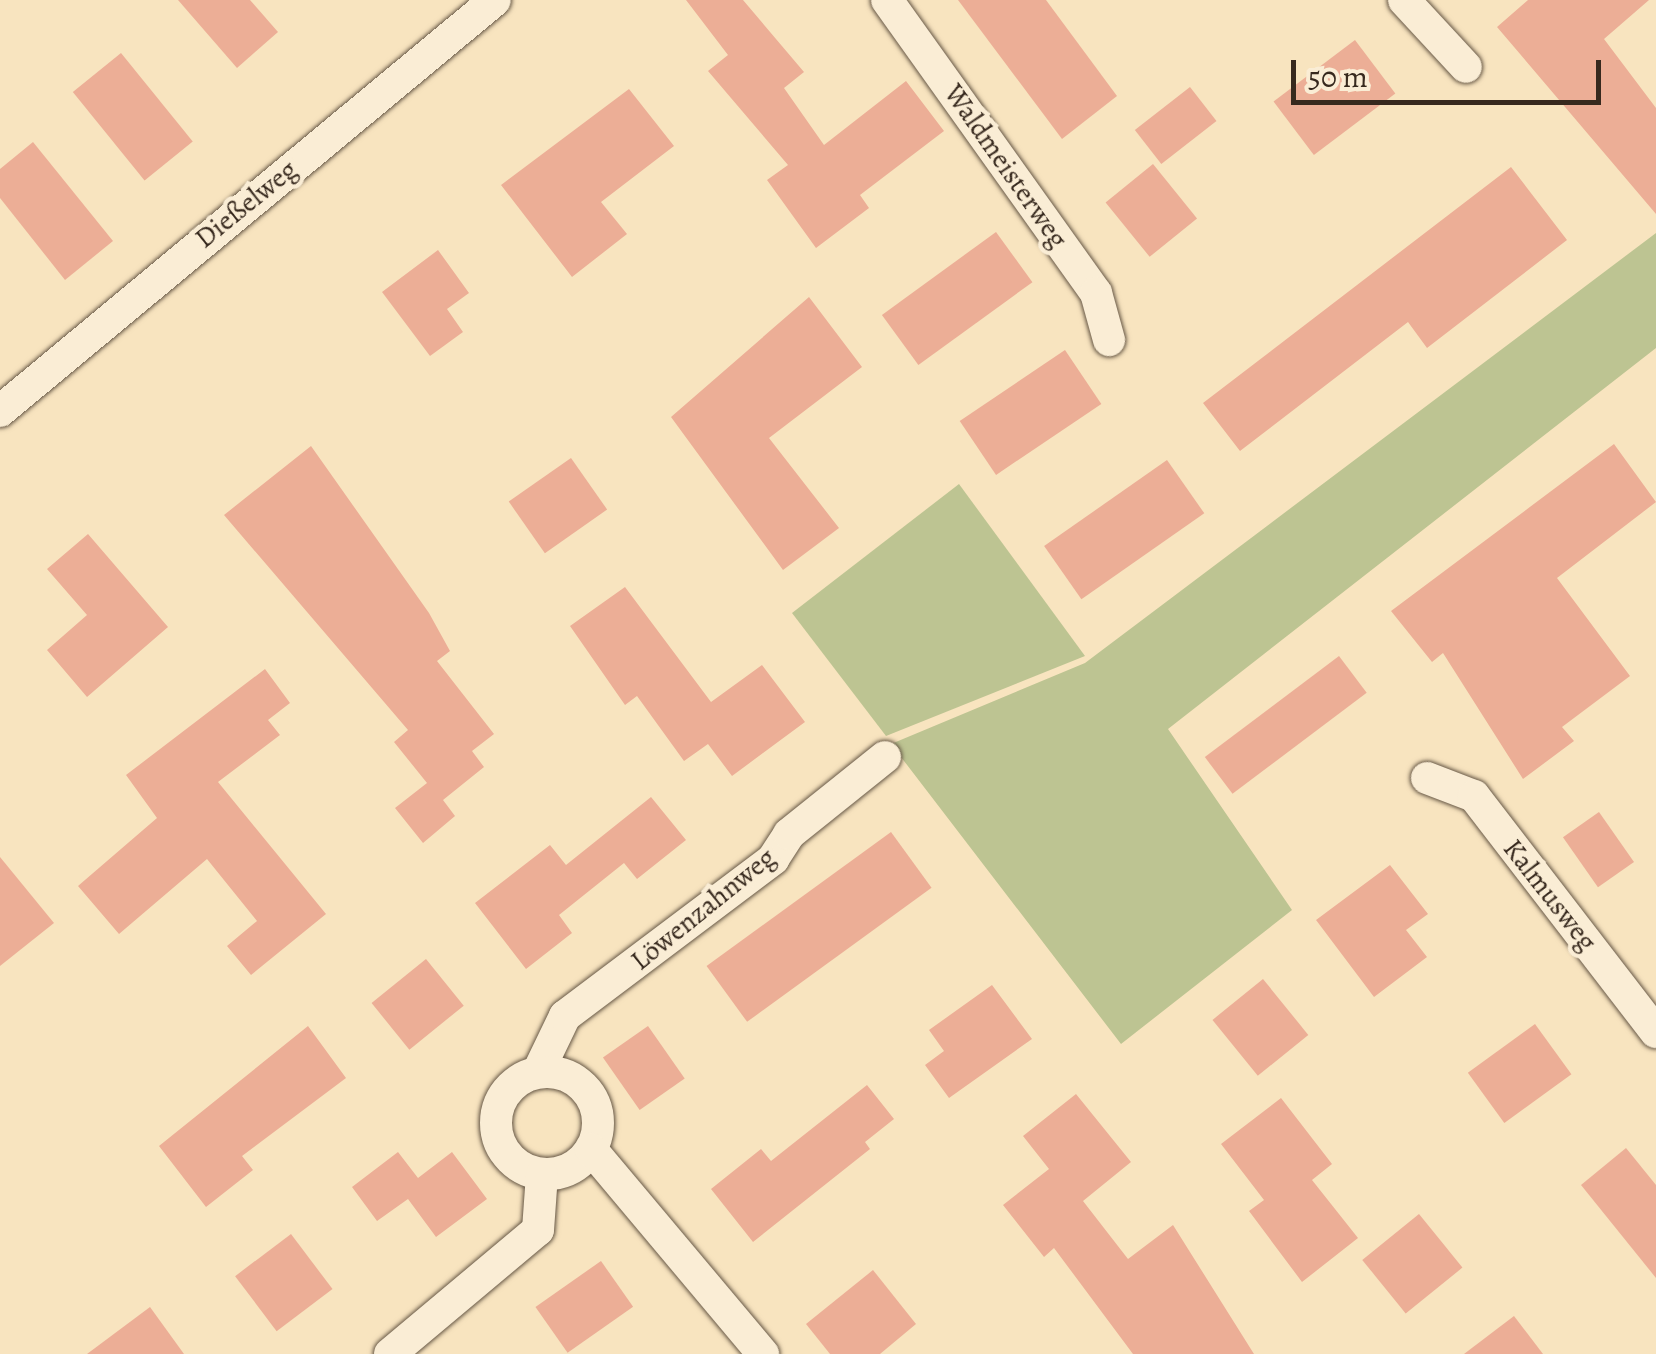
<!DOCTYPE html>
<html>
<head>
<meta charset="utf-8">
<style>
  body { margin:0 }
  #map { position:relative; width:1656px; height:1354px; overflow:hidden; background:#f8e4bf; font-family:Alegreya,serif }
  div>[style] { position:absolute }
  [style*='--x'] { left:calc(var(--x)*1px); top:calc(var(--y)*1px); width:calc(var(--w)*1px); rotate:calc(var(--a)*1deg) }
  .green>* { inset:0; background:#bdc492 }
  .building>* { inset:0; background:#ecae96; transform-origin:0 0 }
  .roads { filter:drop-shadow(0 0 2px #675846) drop-shadow(0 0 2px #675846) }
  .minor>* { height:32px; margin:-16px; padding:0 16px; transform-origin:16px; border-radius:16px; background:#faedd5 }
  .minor>.ring { margin:-16px; padding:0; box-sizing:content-box; background:none; border:32px solid #faedd5; border-radius:50% }
  span { translate:-50% -50%; white-space:nowrap; text-align:center; line-height:1.15; -webkit-text-stroke:9px #faedd5; paint-order:stroke }
  .street-label { font-size:28px; color:#37291e }
  .scale { position:absolute; left:1291px; top:60px; width:310px; height:45px; box-sizing:border-box; border:5px solid #37291e; border-top:0; padding-left:12px; font-size:30px; line-height:35px; white-space:nowrap; color:#37291e; -webkit-text-stroke:8px #faedd5; paint-order:stroke }
</style>
</head>
<body>
<div id="map">
  <div class="green">
    <div style="clip-path:polygon(1656px 233px,1656px 348px,1168px 729px,1292px 910px,1121px 1044px,891px 744px,1085px 663px)"></div>
    <div style="clip-path:polygon(959px 484px,1085px 656px,886px 736px,792px 613px)"></div>
  </div>
  <div class="building">
    <div style="clip-path:polygon(178px 0,250px 0,278px 32px,237px 68px)"></div>
    <div style="clip-path:polygon(686px 0,743px 0,804px 72px,784px 88px,824px 145px,906px 81px,944px 131px,860px 195px,869px 208px,816px 248px,767px 180px,788px 165px,708px 71px,728px 55px)"></div>
    <div style="clip-path:polygon(958px 0,1046px 0,1117px 96px,1062px 139px)"></div>
    <div style="clip-path:polygon(1528px 0,1649px 0,1604px 39px,1656px 108px,1656px 214px,1497px 27px)"></div>
    <div style="left:1355px;top:40px;width:67px;height:102px;rotate:53deg"></div>
    <div style="left:121px;top:53px;width:114px;height:62px;rotate:51deg"></div>
    <div style="left:1190px;top:87px;width:43px;height:70px;rotate:52deg"></div>
    <div style="clip-path:polygon(629px 89px,674px 146px,601px 202px,627px 234px,572px 277px,501px 185px)"></div>
    <div style="clip-path:polygon(33px 142px,113px 241px,65px 280px,0 198px,0 169px)"></div>
    <div style="left:1153px;top:164px;width:70px;height:61px;rotate:51deg"></div>
    <div style="clip-path:polygon(1511px 167px,1567px 240px,1427px 348px,1408px 322px,1240px 451px,1203px 403px)"></div>
    <div style="left:996px;top:232px;width:62px;height:141px;rotate:54deg"></div>
    <div style="clip-path:polygon(438px 250px,469px 293px,447px 309px,463px 332px,430px 356px,382px 292px)"></div>
    <div style="clip-path:polygon(809px 297px,862px 367px,769px 438px,839px 528px,783px 570px,671px 417px)"></div>
    <div style="left:1065px;top:350px;width:65px;height:127px;rotate:56deg"></div>
    <div style="clip-path:polygon(1614px 444px,1656px 502px,1557px 578px,1630px 676px,1562px 727px,1574px 741px,1523px 779px,1443px 653px,1432px 662px,1391px 611px)"></div>
    <div style="clip-path:polygon(311px 446px,429px 613px,450px 651px,437px 661px,494px 734px,472px 751px,484px 767px,443px 800px,455px 816px,423px 843px,395px 808px,427px 783px,394px 742px,408px 730px,224px 515px)"></div>
    <div style="left:571px;top:458px;width:63px;height:76px;rotate:55deg"></div>
    <div style="left:1167px;top:460px;width:65px;height:150px;rotate:55deg"></div>
    <div style="clip-path:polygon(88px 534px,168px 627px,87px 697px,47px 650px,87px 615px,47px 569px)"></div>
    <div style="clip-path:polygon(625px 587px,711px 702px,762px 665px,805px 722px,732px 776px,708px 744px,684px 761px,637px 696px,625px 705px,570px 626px)"></div>
    <div style="left:1339px;top:656px;width:46px;height:168px;rotate:53deg"></div>
    <div style="clip-path:polygon(265px 669px,290px 703px,268px 720px,280px 735px,218px 782px,326px 914px,251px 975px,227px 946px,257px 921px,207px 859px,119px 934px,78px 886px,157px 818px,126px 775px)"></div>
    <div style="clip-path:polygon(651px 797px,686px 840px,637px 879px,624px 863px,559px 915px,572px 933px,526px 969px,475px 903px,550px 845px,566px 865px)"></div>
    <div style="left:1599px;top:812px;width:61px;height:44px;rotate:55deg"></div>
    <div style="left:891px;top:832px;width:69px;height:228px;rotate:54deg"></div>
    <div style="clip-path:polygon(0 857px,54px 923px,0 966px)"></div>
    <div style="clip-path:polygon(1390px 865px,1428px 914px,1406px 930px,1427px 957px,1374px 997px,1316px 920px)"></div>
    <div style="left:426px;top:959px;width:60px;height:70px;rotate:51deg"></div>
    <div style="left:1263px;top:979px;width:72px;height:65px;rotate:51deg"></div>
    <div style="clip-path:polygon(992px 985px,1032px 1039px,949px 1098px,925px 1065px,944px 1051px,929px 1030px)"></div>
    <div style="left:1535px;top:1024px;width:62px;height:83px;rotate:54deg"></div>
    <div style="clip-path:polygon(308px 1026px,346px 1078px,242px 1156px,253px 1170px,206px 1207px,159px 1146px)"></div>
    <div style="left:648px;top:1026px;width:64px;height:55px;rotate:55deg"></div>
    <div style="clip-path:polygon(867px 1085px,894px 1119px,865px 1142px,870px 1149px,753px 1242px,711px 1189px,761px 1149px,771px 1161px)"></div>
    <div style="clip-path:polygon(1076px 1094px,1131px 1162px,1083px 1201px,1128px 1259px,1173px 1225px,1254px 1354px,1133px 1354px,1054px 1248px,1044px 1257px,1003px 1205px,1049px 1169px,1023px 1136px)"></div>
    <div style="clip-path:polygon(1281px 1098px,1332px 1164px,1312px 1180px,1358px 1238px,1302px 1282px,1249px 1211px,1264px 1200px,1221px 1144px)"></div>
    <div style="clip-path:polygon(1626px 1148px,1656px 1185px,1656px 1278px,1581px 1185px)"></div>
    <div style="clip-path:polygon(398px 1152px,418px 1178px,452px 1152px,487px 1199px,436px 1237px,408px 1199px,377px 1221px,352px 1187px)"></div>
    <div style="left:1419px;top:1214px;width:69px;height:73px;rotate:51deg"></div>
    <div style="left:291px;top:1234px;width:69px;height:70px;rotate:53deg"></div>
    <div style="left:601px;top:1261px;width:56px;height:80px;rotate:55deg"></div>
    <div style="clip-path:polygon(873px 1270px,916px 1324px,880px 1354px,830px 1354px,806px 1324px)"></div>
    <div style="clip-path:polygon(150px 1307px,184px 1354px,87px 1354px)"></div>
    <div style="clip-path:polygon(1514px 1316px,1543px 1354px,1464px 1354px)"></div>
  </div>
  <div class="roads">
    <div class="minor">
      <div style="--x:887;--y:0;--w:360;--a:54.5"></div>
      <div style="--x:1096;--y:293;--w:49;--a:74.5"></div>
      <div style="--x:1404;--y:0;--w:91;--a:47.2"></div>
      <div style="--x:0;--y:411;--w:643;--a:-39.7"></div>
      <div style="--x:1427;--y:778;--w:50;--a:21"></div>
      <div style="--x:1474;--y:796;--w:298;--a:52.4"></div>
      <div style="--x:538;--y:1072;--w:62;--a:-64.3"></div>
      <div style="--x:565;--y:1016;--w:261;--a:-37"></div>
      <div style="--x:773;--y:859;--w:30;--a:-57"></div>
      <div style="--x:789;--y:834;--w:123;--a:-38.7"></div>
      <div class="ring" style="left:496px;top:1072px;width:70px;height:70px"></div>
      <div style="--x:591;--y:1149;--w:268;--a:50"></div>
      <div style="--x:390;--y:1354;--w:193;--a:-40"></div>
      <div style="--x:538;--y:1230;--w:56;--a:-85.9"></div>
    </div>
  </div>
  <div class="street-label">
    <span style="left:1006px;top:166px;rotate:55deg">Waldmeisterweg</span>
    <span style="left:246px;top:204px;rotate:-39deg">Dießelweg</span>
    <span style="left:1550px;top:895px;rotate:52deg">Kalmusweg</span>
    <span style="left:703px;top:909px;rotate:-39deg">Löwenzahnweg</span>
  </div>
  <div class="scale">50 m</div>
</div>
</body>
</html>
